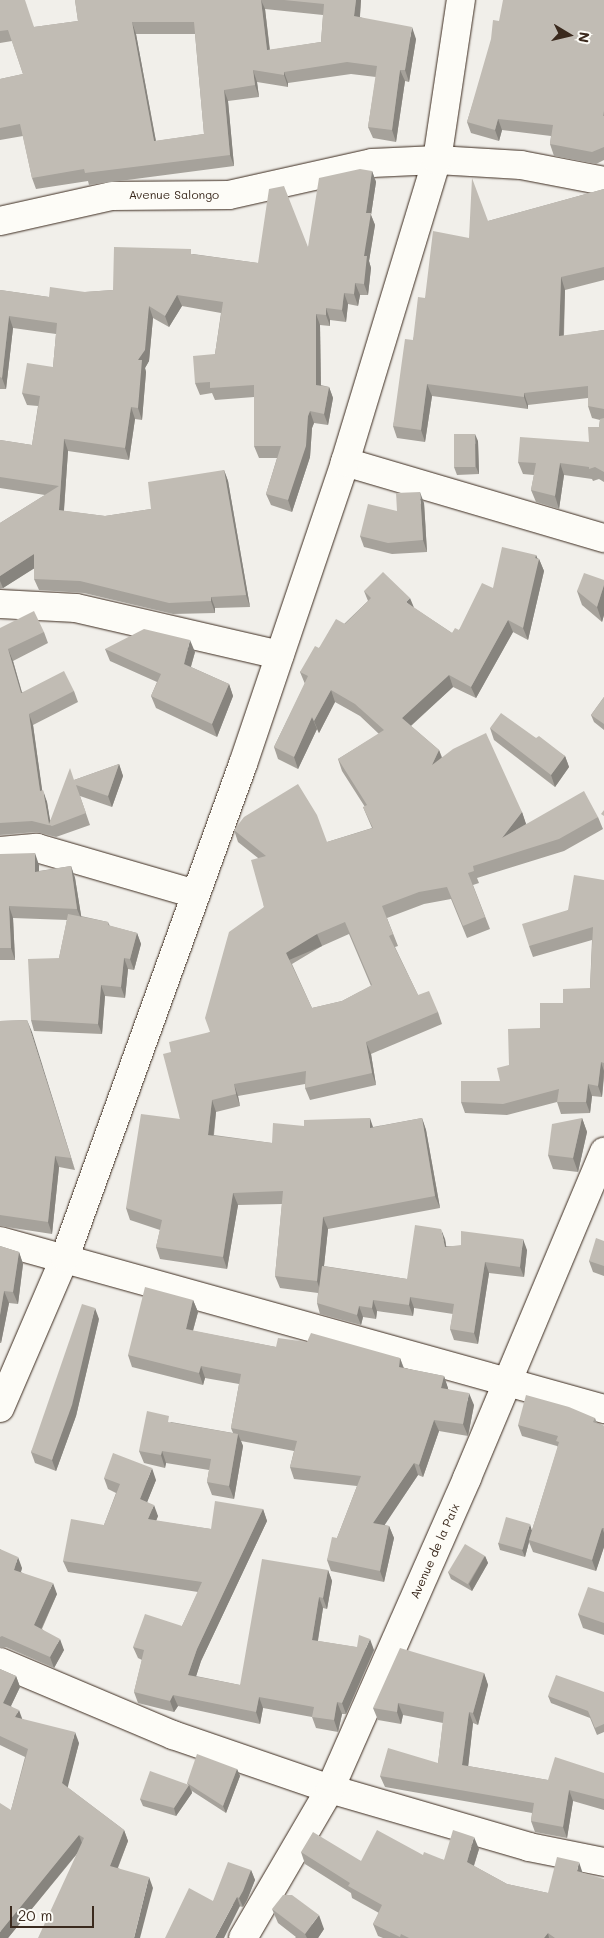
<!DOCTYPE html>
<html>
<head>
<meta charset="utf-8">
<style>
  body { margin:0 }
  #map { position:relative; width:604px; height:1938px; overflow:hidden; background:#f1efea; font-family:Mali,sans-serif }
  div>[style] { position:absolute }
  [style*='--x'] { left:calc(var(--x)*1px); top:calc(var(--y)*1px); width:calc(var(--w)*1px); rotate:calc(var(--a)*1deg) }
  .roads { filter:drop-shadow(0 0 1px #3b2a1e) drop-shadow(0 0 1px #3b2a1e) }
  .minor>* { height:28px; margin:-14px; padding:0 14px; transform-origin:14px; border-radius:14px; background:#fdfcf7 }
  .major>* { height:28px; margin:-14px; padding:0 14px; transform-origin:14px; border-radius:14px; background:#fdfcf7 }
  .wall>* { inset:0; background:#a6a29b }
  .shaded-wall>* { inset:0; background:#87847e; transform-origin:0 0 }
  .building>* { inset:0; background:#c1bcb4; transform-origin:0 0 }
  span { translate:-50% -50%; white-space:nowrap; text-align:center; line-height:1.15; -webkit-text-stroke:4.5px #fdfcf7; paint-order:stroke }
  .street-label { font-size:12px; color:#3b2a1e }
  .north { position:absolute; left:544px; top:10px; width:50px; height:50px; -webkit-text-stroke:4px #fdfcf7; paint-order:stroke; rotate:99deg; font-size:14px; font-weight:700; line-height:20px; text-align:center; color:#3b2a1e }
  .north::after { content:''; display:block; margin:auto; width:18px; height:22px; background:#3b2a1e; clip-path:polygon(50% 0,100% 100%,50% 72%,0 100%) }
  .scale { position:absolute; left:10px; top:1906px; width:84px; height:22px; box-sizing:border-box; border:2px solid #3b2a1e; border-top:0; padding-left:6px; font-size:15px; line-height:18px; white-space:nowrap; color:#3b2a1e; -webkit-text-stroke:4px #fdfcf7; paint-order:stroke }
</style>
</head>
<body>
<div id="map">
  <div class="roads">
    <div class="minor">
      <div style="--x:0;--y:221;--w:115;--a:-12.6"></div>
      <div style="--x:112;--y:196;--w:117;--a:-0.5"></div>
      <div style="--x:229;--y:195;--w:147;--a:-12.6"></div>
      <div style="--x:372;--y:163;--w:65;--a:-2.6"></div>
      <div style="--x:437;--y:160;--w:84;--a:3.4"></div>
      <div style="--x:521;--y:165;--w:85;--a:10.9"></div>
      <div style="--x:345;--y:462;--w:270;--a:16.4"></div>
      <div style="--x:0;--y:604;--w:76;--a:3"></div>
      <div style="--x:76;--y:608;--w:209;--a:13"></div>
      <div style="--x:0;--y:851;--w:37;--a:-5"></div>
      <div style="--x:37;--y:848;--w:165;--a:16.2"></div>
      <div style="--x:0;--y:1241;--w:627;--a:15.54"></div>
      <div style="--x:0;--y:1662;--w:188;--a:22.9"></div>
      <div style="--x:173;--y:1735;--w:166;--a:19"></div>
      <div style="--x:330;--y:1789;--w:207;--a:16.2"></div>
      <div style="--x:529;--y:1847;--w:76;--a:11.3"></div>
      <div style="--x:243;--y:1938;--w:173;--a:-59.7"></div>
      <div style="--x:330;--y:1789;--w:340;--a:-66.2"></div>
      <div style="--x:467;--y:1478;--w:354;--a:-67.2"></div>
    </div>
    <div class="major">
      <div style="--x:0;--y:1408;--w:164;--a:-66.7"></div>
      <div style="--x:65;--y:1257;--w:524;--a:-70.15"></div>
      <div style="--x:243;--y:764;--w:319;--a:-71.3"></div>
      <div style="--x:345;--y:462;--w:316;--a:-73.1"></div>
      <div style="--x:437;--y:160;--w:162;--a:-81.5"></div>
    </div>
  </div>
  <div class="wall">
    <div style="clip-path:polygon(evenodd,0 0,34px 27px,78px 21px,75px 0,361px 0,360px 17px,416px 39px,409px 82px,405px 81px,396px 142px,373px 138px,368px 127px,376px 77px,351px 74px,288px 83px,288px 87px,257px 82px,259px 97px,228px 101px,234px 166px,89px 185px,88px 181px,36px 189px,32px 178px,23px 136px,0 140px,0 79px,23px 74px,12px 41px,0 43px,0 0,265px 9px,323px 15px,321px 42px,270px 50px,265px 9px,0 0,136px 34px,195px 34px,204px 134px,156px 141px,136px 34px)"></div>
    <div style="clip-path:polygon(604px 0,604px 160px,596px 164px,554px 156px,550px 144px,551px 136px,502px 130px,499px 141px,471px 133px,467px 122px,499px 21px)"></div>
    <div style="clip-path:polygon(372px 171px,376px 182px,371px 215px,375px 225px,369px 261px,371px 268px,368px 295px,360px 295px,358px 306px,348px 304px,346px 322px,330px 320px,330px 326px,320px 325px,321px 385px,329px 387px,333px 398px,328px 425px,314px 423px,312px 428px,310px 457px,292px 512px,271px 505px,266px 494px,277px 458px,259px 458px,254px 446px,254px 397px,215px 400px,212px 393px,200px 395px,195px 383px,215px 354px,221px 313px,182px 306px,169px 327px,153px 318px,149px 361px,145px 368px,146px 372px,142px 420px,135px 419px,129px 460px,68px 451px,64px 511px,105px 516px,151px 509px,224px 470px,228px 481px,250px 607px,215px 608px,215px 613px,173px 614px,84px 593px,39px 590px,34px 579px,34px 568px,3px 588px,0 589px,0 523px,45px 495px,0 488px,0 440px,32px 445px,38px 406px,27px 405px,22px 393px,53px 367px,56px 334px,13px 328px,6px 389px,0 389px,0 290px,49px 297px,85px 292px,113px 290px,193px 254px,258px 263px,308px 247px)"></div>
    <div style="clip-path:polygon(604px 189px,604px 280px,565px 290px,564px 336px,604px 330px,604px 482px,599px 479px,593px 481px,592px 479px,564px 475px,559px 509px,536px 502px,531px 490px,534px 475px,523px 474px,518px 462px,589px 442px,599px 427px,600px 420px,592px 418px,588px 406px,588px 398px,528px 405px,528px 409px,432px 396px,425px 442px,397px 438px,393px 426px,413px 340px,425px 298px,469px 238px,488px 221px)"></div>
    <div style="clip-path:polygon(478px 441px,479px 474px,457px 475px,454px 467px)"></div>
    <div style="clip-path:polygon(424px 503px,427px 552px,392px 554px,364px 547px,360px 536px,397px 511px)"></div>
    <div style="clip-path:polygon(evenodd,536px 555px,537px 558px,539px 559px,544px 571px,528px 640px,513px 632px,476px 698px,453px 687px,411px 726px,439px 750px,442px 757px,522px 812px,526px 824px,598px 817px,603px 829px,564px 851px,477px 878px,479px 883px,473px 885px,490px 929px,467px 938px,451px 899px,424px 904px,387px 918px,398px 946px,395px 947px,418px 995px,438px 1012px,442px 1024px,371px 1054px,376px 1085px,310px 1100px,305px 1088px,305px 1084px,238px 1096px,240px 1106px,216px 1112px,214px 1135px,272px 1143px,304px 1126px,373px 1127px,422px 1118px,426px 1130px,440px 1208px,328px 1229px,324px 1266px,407px 1279px,445px 1239px,446px 1246px,527px 1250px,524px 1277px,489px 1273px,478px 1344px,454px 1340px,450px 1329px,453px 1314px,414px 1308px,413px 1316px,377px 1311px,376px 1319px,363px 1317px,361px 1325px,320px 1314px,317px 1303px,318px 1293px,280px 1288px,275px 1276px,282px 1204px,238px 1205px,227px 1269px,160px 1259px,156px 1247px,160px 1230px,130px 1220px,126px 1208px,180px 1119px,171px 1052px,210px 1032px,264px 907px,258px 858px,238px 842px,234px 830px,327px 842px,372px 828px,363px 807px,365px 807px,342px 771px,338px 759px,379px 734px,360px 716px,335px 702px,319px 733px,317px 729px,298px 769px,278px 759px,274px 747px,305px 684px,300px 672px,319px 648px,368px 601px,364px 591px,414px 608px,452px 633px,459px 630px,493px 588px,536px 555px,349px 934px,371px 986px,342px 1001px,312px 1008px,292px 964px,322px 946px,349px 934px)"></div>
    <div style="clip-path:polygon(604px 580px,604px 615px,602px 622px,582px 605px,577px 591px)"></div>
    <div style="clip-path:polygon(0 628px,44px 632px,48px 643px,13px 661px,22px 692px,74px 691px,78px 702px,33px 725px,42px 791px,47px 802px,50px 821px,74px 780px,119px 764px,123px 776px,112px 807px,80px 796px,90px 825px,56px 837px,36px 832px,0 835px)"></div>
    <div style="clip-path:polygon(105px 649px,195px 652px,191px 667px,229px 684px,233px 696px,217px 737px,156px 708px,151px 696px,157px 682px,110px 661px)"></div>
    <div style="clip-path:polygon(604px 697px,604px 730px,594px 722px,591px 715px)"></div>
    <div style="clip-path:polygon(490px 728px,536px 738px,565px 756px,569px 767px,555px 787px,494px 740px)"></div>
    <div style="clip-path:polygon(0 854px,39px 865px,39px 871px,71px 866px,75px 878px,81px 916px,108px 922px,110px 926px,137px 933px,141px 944px,134px 970px,128px 969px,125px 998px,105px 996px,102px 1034px,34px 1031px,31px 1020px,59px 958px,67px 920px,13px 918px,15px 960px,0 960px)"></div>
    <div style="clip-path:polygon(604px 880px,604px 1078px,602px 1097px,592px 1096px,590px 1113px,561px 1114px,557px 1102px,507px 1115px,465px 1113px,461px 1102px,500px 1081px,509px 1065px,540px 1028px,563px 1003px,590px 988px,592px 940px,533px 957px,529px 946px,568px 910px)"></div>
    <div style="clip-path:polygon(27px 1020px,75px 1170px,59px 1167px,52px 1234px,0 1226px,0 1021px)"></div>
    <div style="clip-path:polygon(582px 1118px,587px 1132px,578px 1172px,553px 1169px,548px 1155px)"></div>
    <div style="clip-path:polygon(604px 1241px,604px 1276px,593px 1272px,589px 1261px)"></div>
    <div style="clip-path:polygon(0 1246px,19px 1252px,23px 1264px,18px 1304px,9px 1303px,1px 1343px,0 1343px)"></div>
    <div style="clip-path:polygon(193px 1300px,198px 1312px,193px 1331px,276px 1347px,400px 1358px,404px 1368px,444px 1376px,448px 1389px,474px 1405px,468px 1436px,439px 1431px,423px 1477px,418px 1475px,384px 1525px,389px 1526px,394px 1538px,384px 1582px,331px 1571px,327px 1560px,337px 1538px,357px 1486px,294px 1479px,290px 1467px,294px 1451px,241px 1441px,243px 1446px,234px 1499px,212px 1495px,207px 1482px,209px 1470px,166px 1463px,165px 1468px,144px 1463px,139px 1451px,171px 1422px,233px 1433px,231px 1428px,239px 1384px,205px 1378px,203px 1385px,132px 1367px,128px 1355px)"></div>
    <div style="clip-path:polygon(99px 1319px,76px 1416px,56px 1471px,35px 1463px,31px 1452px)"></div>
    <div style="clip-path:polygon(595px 1418px,597px 1423px,604px 1426px,604px 1547px,596px 1571px,533px 1552px,529px 1542px,525px 1557px,500px 1550px,498px 1543px,532px 1530px,558px 1447px,557px 1446px,522px 1436px,518px 1425px)"></div>
    <div style="clip-path:polygon(104px 1478px,156px 1480px,147px 1502px,158px 1516px,156px 1521px,211px 1529px,263px 1509px,267px 1521px,201px 1661px,196px 1676px,240px 1685px,328px 1570px,332px 1581px,327px 1609px,323px 1608px,318px 1641px,374px 1650px,346px 1714px,342px 1714px,338px 1732px,316px 1728px,312px 1717px,263px 1708px,260px 1724px,178px 1706px,174px 1712px,138px 1703px,134px 1692px,142px 1660px,138px 1658px,133px 1647px,182px 1626px,198px 1592px,68px 1572px,63px 1561px,104px 1525px,116px 1493px,108px 1489px)"></div>
    <div style="clip-path:polygon(0 1549px,22px 1568px,21px 1572px,57px 1594px,42px 1629px,64px 1650px,54px 1668px,6px 1647px,0 1648px)"></div>
    <div style="clip-path:polygon(485px 1556px,488px 1563px,472px 1591px,451px 1579px,448px 1572px)"></div>
    <div style="clip-path:polygon(604px 1592px,604px 1635px,583px 1628px,578px 1614px)"></div>
    <div style="clip-path:polygon(0 1669px,16px 1676px,20px 1687px,11px 1706px,22px 1719px,79px 1743px,67px 1787px,124px 1830px,128px 1841px,118px 1868px,153px 1888px,77px 1854px,8px 1938px,0 1938px,11px 1810px,25px 1757px,0 1745px)"></div>
    <div style="clip-path:polygon(484px 1673px,488px 1685px,478px 1725px,473px 1723px,468px 1766px,548px 1780px,604px 1773px,604px 1810px,573px 1801px,567px 1838px,535px 1832px,531px 1821px,532px 1813px,385px 1787px,380px 1776px,438px 1763px,443px 1723px,403px 1715px,401px 1724px,378px 1720px,373px 1708px)"></div>
    <div style="clip-path:polygon(604px 1692px,604px 1732px,597px 1735px,590px 1718px,551px 1703px,548px 1696px)"></div>
    <div style="clip-path:polygon(237px 1769px,240px 1776px,226px 1813px,192px 1791px,192px 1793px,176px 1816px,143px 1806px,140px 1799px,188px 1785px,187px 1783px)"></div>
    <div style="clip-path:polygon(479px 1849px,474px 1866px,507px 1884px,548px 1893px,583px 1873px,604px 1938px,383px 1938px,378px 1936px,373px 1924px,379px 1913px,352px 1898px,351px 1893px,305px 1864px,301px 1852px,361px 1861px,423px 1855px,444px 1860px)"></div>
    <div style="clip-path:polygon(251px 1870px,255px 1880px,247px 1900px,243px 1907px,213px 1901px)"></div>
    <div style="clip-path:polygon(272px 1909px,324px 1929px,318px 1938px,295px 1938px,296px 1937px,278px 1923px)"></div>
  </div>
  <div class="shaded-wall">
    <div style="clip-path:polygon(261px 0,265px 9px,271px 62px,267px 50px)"></div>
    <div style="clip-path:polygon(356px 0,361px 0,359px 27px,354px 16px)"></div>
    <div style="clip-path:polygon(132px 22px,136px 34px,158px 153px,154px 141px)"></div>
    <div style="clip-path:polygon(412px 27px,416px 39px,409px 82px,405px 70px)"></div>
    <div style="clip-path:polygon(253px 70px,257px 82px,259px 97px,255px 85px)"></div>
    <div style="clip-path:polygon(400px 70px,405px 81px,396px 142px,392px 130px)"></div>
    <div style="clip-path:polygon(284px 72px,288px 83px,288px 87px,284px 75px)"></div>
    <div style="clip-path:polygon(224px 90px,228px 101px,234px 166px,230px 155px)"></div>
    <div style="clip-path:polygon(498px 119px,502px 130px,499px 141px,495px 130px)"></div>
    <div style="clip-path:polygon(372px 171px,376px 182px,371px 215px,375px 225px,369px 261px,371px 268px,368px 295px,364px 284px,364px 256px,366px 213px)"></div>
    <div style="clip-path:polygon(561px 277px,565px 290px,563px 348px,559px 336px)"></div>
    <div style="clip-path:polygon(355px 283px,360px 295px,358px 306px,354px 294px)"></div>
    <div style="clip-path:polygon(344px 293px,348px 304px,346px 322px,342px 310px)"></div>
    <div style="clip-path:polygon(177px 295px,182px 306px,169px 327px,165px 316px)"></div>
    <div style="clip-path:polygon(149px 306px,153px 318px,149px 361px,145px 368px,146px 372px,142px 420px,138px 408px,138px 360px)"></div>
    <div style="clip-path:polygon(326px 308px,330px 320px,330px 326px,326px 315px)"></div>
    <div style="clip-path:polygon(316px 314px,320px 325px,321px 396px,316px 385px)"></div>
    <div style="clip-path:polygon(9px 316px,13px 328px,6px 389px,2px 378px)"></div>
    <div style="clip-path:polygon(427px 384px,432px 396px,425px 442px,421px 430px)"></div>
    <div style="clip-path:polygon(329px 387px,333px 398px,328px 425px,324px 414px)"></div>
    <div style="clip-path:polygon(524px 393px,528px 405px,528px 409px,524px 397px)"></div>
    <div style="clip-path:polygon(131px 407px,135px 419px,129px 460px,125px 448px)"></div>
    <div style="clip-path:polygon(310px 411px,314px 423px,312px 428px,310px 457px,292px 512px,288px 500px,308px 416px)"></div>
    <div style="clip-path:polygon(475px 434px,478px 441px,479px 474px,476px 467px)"></div>
    <div style="clip-path:polygon(64px 439px,68px 451px,63px 522px,59px 510px)"></div>
    <div style="clip-path:polygon(560px 463px,564px 475px,559px 509px,555px 496px)"></div>
    <div style="clip-path:polygon(224px 470px,228px 481px,250px 607px,246px 595px)"></div>
    <div style="clip-path:polygon(420px 492px,424px 503px,427px 552px,423px 540px)"></div>
    <div style="clip-path:polygon(34px 554px,38px 566px,3px 588px,0 581px,0 576px)"></div>
    <div style="clip-path:polygon(536px 555px,539px 562px,539px 559px,544px 571px,528px 640px,523px 628px)"></div>
    <div style="clip-path:polygon(604px 585px,604px 615px,602px 622px,597px 607px)"></div>
    <div style="clip-path:polygon(211px 597px,215px 608px,215px 613px,211px 601px)"></div>
    <div style="clip-path:polygon(410px 598px,415px 610px,406px 602px)"></div>
    <div style="clip-path:polygon(508px 620px,513px 632px,476px 698px,471px 687px)"></div>
    <div style="clip-path:polygon(190px 640px,195px 652px,188px 676px,184px 664px)"></div>
    <div style="clip-path:polygon(8px 649px,13px 661px,25px 704px,21px 693px)"></div>
    <div style="clip-path:polygon(449px 675px,453px 687px,406px 730px,402px 718px)"></div>
    <div style="clip-path:polygon(229px 684px,233px 696px,217px 737px,212px 724px)"></div>
    <div style="clip-path:polygon(331px 690px,335px 702px,319px 733px,314px 721px)"></div>
    <div style="clip-path:polygon(29px 714px,33px 725px,44px 803px,40px 791px)"></div>
    <div style="clip-path:polygon(312px 717px,317px 729px,298px 769px,294px 757px)"></div>
    <div style="clip-path:polygon(439px 750px,443px 762px,432px 765px)"></div>
    <div style="clip-path:polygon(565px 756px,569px 767px,555px 787px,551px 775px)"></div>
    <div style="clip-path:polygon(119px 764px,123px 776px,112px 807px,108px 796px)"></div>
    <div style="clip-path:polygon(43px 790px,47px 802px,51px 826px,49px 825px)"></div>
    <div style="clip-path:polygon(522px 812px,526px 824px,502px 838px)"></div>
    <div style="clip-path:polygon(35px 853px,39px 865px,39px 884px,35px 872px)"></div>
    <div style="clip-path:polygon(71px 866px,75px 878px,82px 921px,77px 909px)"></div>
    <div style="clip-path:polygon(9px 906px,13px 918px,15px 960px,11px 948px)"></div>
    <div style="clip-path:polygon(137px 933px,141px 944px,134px 970px,130px 959px)"></div>
    <div style="left:317px;top:934px;width:13px;height:36px;rotate:67deg"></div>
    <div style="clip-path:polygon(124px 958px,128px 969px,125px 998px,121px 987px)"></div>
    <div style="clip-path:polygon(101px 985px,105px 996px,102px 1034px,98px 1024px)"></div>
    <div style="clip-path:polygon(27px 1020px,32px 1032px,75px 1170px,71px 1158px)"></div>
    <div style="clip-path:polygon(366px 1042px,371px 1054px,376px 1085px,372px 1073px)"></div>
    <div style="clip-path:polygon(601px 1062px,604px 1071px,602px 1097px,598px 1086px)"></div>
    <div style="clip-path:polygon(234px 1084px,238px 1096px,240px 1106px,236px 1094px)"></div>
    <div style="clip-path:polygon(588px 1084px,592px 1096px,590px 1113px,586px 1102px)"></div>
    <div style="clip-path:polygon(212px 1100px,216px 1112px,212px 1147px,208px 1135px)"></div>
    <div style="clip-path:polygon(370px 1118px,374px 1130px,370px 1128px)"></div>
    <div style="clip-path:polygon(422px 1118px,426px 1130px,440px 1208px,435px 1196px)"></div>
    <div style="clip-path:polygon(582px 1118px,587px 1132px,578px 1172px,573px 1158px)"></div>
    <div style="clip-path:polygon(55px 1156px,59px 1167px,52px 1234px,48px 1222px)"></div>
    <div style="clip-path:polygon(233px 1193px,238px 1205px,227px 1269px,223px 1257px)"></div>
    <div style="clip-path:polygon(323px 1217px,328px 1229px,321px 1293px,317px 1281px)"></div>
    <div style="clip-path:polygon(441px 1229px,445px 1239px,448px 1257px,445px 1247px)"></div>
    <div style="clip-path:polygon(523px 1239px,527px 1250px,524px 1277px,520px 1267px)"></div>
    <div style="clip-path:polygon(19px 1252px,23px 1264px,18px 1304px,13px 1292px)"></div>
    <div style="clip-path:polygon(485px 1262px,489px 1273px,478px 1344px,474px 1333px)"></div>
    <div style="clip-path:polygon(4px 1291px,9px 1303px,1px 1343px,0 1339px,0 1315px)"></div>
    <div style="clip-path:polygon(410px 1297px,414px 1308px,413px 1316px,409px 1305px)"></div>
    <div style="clip-path:polygon(193px 1300px,198px 1312px,190px 1341px,186px 1329px)"></div>
    <div style="clip-path:polygon(373px 1300px,377px 1311px,376px 1319px,372px 1308px)"></div>
    <div style="clip-path:polygon(359px 1306px,363px 1317px,361px 1325px,357px 1315px)"></div>
    <div style="clip-path:polygon(95px 1308px,99px 1319px,76px 1416px,56px 1471px,52px 1460px)"></div>
    <div style="clip-path:polygon(400px 1358px,404px 1370px,399px 1367px)"></div>
    <div style="clip-path:polygon(201px 1366px,205px 1378px,203px 1385px,199px 1373px)"></div>
    <div style="clip-path:polygon(444px 1376px,448px 1388px,446px 1400px,441px 1388px)"></div>
    <div style="clip-path:polygon(469px 1393px,474px 1405px,468px 1436px,463px 1424px)"></div>
    <div style="clip-path:polygon(434px 1420px,439px 1431px,423px 1477px,419px 1465px)"></div>
    <div style="clip-path:polygon(238px 1434px,243px 1446px,234px 1499px,229px 1486px)"></div>
    <div style="clip-path:polygon(162px 1451px,166px 1463px,165px 1468px,161px 1455px)"></div>
    <div style="clip-path:polygon(414px 1463px,418px 1475px,378px 1535px,373px 1523px)"></div>
    <div style="clip-path:polygon(152px 1468px,156px 1480px,144px 1510px,140px 1499px)"></div>
    <div style="clip-path:polygon(154px 1505px,158px 1516px,152px 1531px,148px 1519px)"></div>
    <div style="clip-path:polygon(263px 1509px,267px 1521px,201px 1661px,193px 1686px,188px 1675px,197px 1649px)"></div>
    <div style="clip-path:polygon(530px 1524px,532px 1531px,529px 1540px,529px 1542px,525px 1557px,522px 1550px)"></div>
    <div style="clip-path:polygon(389px 1526px,394px 1538px,384px 1582px,380px 1571px)"></div>
    <div style="clip-path:polygon(602px 1528px,604px 1533px,604px 1547px,596px 1571px,592px 1560px)"></div>
    <div style="clip-path:polygon(485px 1556px,488px 1563px,472px 1591px,469px 1584px)"></div>
    <div style="clip-path:polygon(18px 1557px,22px 1568px,18px 1581px,14px 1570px)"></div>
    <div style="clip-path:polygon(328px 1570px,332px 1581px,327px 1609px,323px 1598px)"></div>
    <div style="clip-path:polygon(53px 1583px,57px 1594px,38px 1636px,34px 1625px)"></div>
    <div style="clip-path:polygon(319px 1597px,323px 1608px,316px 1651px,312px 1640px)"></div>
    <div style="clip-path:polygon(60px 1639px,64px 1650px,54px 1668px,50px 1657px)"></div>
    <div style="clip-path:polygon(370px 1639px,374px 1650px,346px 1714px,342px 1703px)"></div>
    <div style="clip-path:polygon(484px 1673px,488px 1685px,478px 1725px,473px 1713px)"></div>
    <div style="clip-path:polygon(16px 1676px,20px 1687px,7px 1714px,3px 1703px)"></div>
    <div style="clip-path:polygon(173px 1695px,178px 1706px,174px 1712px,170px 1701px)"></div>
    <div style="clip-path:polygon(259px 1697px,263px 1708px,260px 1724px,256px 1712px)"></div>
    <div style="clip-path:polygon(337px 1702px,342px 1714px,338px 1732px,334px 1720px)"></div>
    <div style="clip-path:polygon(398px 1703px,403px 1715px,401px 1724px,397px 1712px)"></div>
    <div style="clip-path:polygon(19px 1710px,23px 1721px,15px 1717px)"></div>
    <div style="clip-path:polygon(469px 1712px,473px 1723px,467px 1777px,462px 1765px)"></div>
    <div style="clip-path:polygon(75px 1732px,79px 1743px,66px 1794px,62px 1783px)"></div>
    <div style="clip-path:polygon(237px 1769px,240px 1776px,226px 1813px,223px 1806px)"></div>
    <div style="clip-path:polygon(189px 1785px,192px 1793px,176px 1816px,174px 1808px)"></div>
    <div style="clip-path:polygon(569px 1790px,573px 1801px,567px 1838px,563px 1827px)"></div>
    <div style="clip-path:polygon(124px 1830px,128px 1841px,114px 1877px,110px 1866px)"></div>
    <div style="clip-path:polygon(79px 1835px,83px 1846px,8px 1938px,0 1938px,0 1932px)"></div>
    <div style="clip-path:polygon(474px 1837px,479px 1849px,471px 1874px,467px 1862px)"></div>
    <div style="clip-path:polygon(579px 1862px,583px 1874px,577px 1871px)"></div>
    <div style="clip-path:polygon(251px 1870px,255px 1880px,247px 1900px,243px 1907px,239px 1898px)"></div>
    <div style="clip-path:polygon(149px 1877px,153px 1888px,140px 1938px,134px 1938px)"></div>
    <div style="clip-path:polygon(237px 1897px,240px 1906px,224px 1938px,215px 1938px)"></div>
    <div style="clip-path:polygon(319px 1915px,324px 1929px,318px 1938px,307px 1938px,305px 1934px)"></div>
    <div style="clip-path:polygon(548px 1933px,549px 1938px,544px 1938px)"></div>
  </div>
  <div class="building">
    <div style="clip-path:polygon(evenodd,0 0,25px 0,34px 27px,78px 21px,75px 0,261px 0,267px 50px,321px 42px,324px 4px,284px 0,356px 0,354px 16px,412px 27px,405px 70px,400px 70px,392px 130px,368px 127px,377px 66px,347px 62px,284px 72px,284px 75px,253px 70px,255px 85px,224px 90px,230px 155px,85px 173px,84px 169px,32px 178px,20px 124px,0 128px,0 79px,23px 74px,8px 30px,0 31px,0 0,132px 22px,194px 22px,204px 134px,154px 141px,132px 22px)"></div>
    <div style="clip-path:polygon(503px 0,604px 0,604px 111px,603px 116px,604px 116px,604px 147px,592px 152px,550px 144px,553px 125px,498px 119px,495px 130px,467px 122px,491px 39px,493px 20px,499px 21px)"></div>
    <div style="clip-path:polygon(360px 169px,372px 171px,366px 213px,371px 213px,364px 256px,367px 256px,364px 284px,355px 283px,354px 294px,344px 293px,342px 310px,326px 308px,326px 315px,316px 314px,316px 385px,329px 387px,324px 414px,310px 411px,308px 416px,306px 446px,288px 500px,266px 494px,281px 446px,254px 446px,254px 385px,210px 388px,210px 382px,195px 383px,193px 356px,215px 354px,223px 302px,177px 295px,165px 316px,149px 306px,145px 350px,138px 360px,142px 360px,138px 408px,131px 407px,125px 448px,64px 439px,59px 510px,105px 516px,151px 509px,148px 482px,224px 470px,246px 595px,211px 597px,211px 601px,169px 603px,80px 581px,34px 579px,34px 554px,0 576px,0 523px,59px 486px,0 477px,0 440px,32px 445px,40px 396px,22px 393px,27px 363px,53px 367px,57px 323px,9px 316px,2px 378px,0 377px,0 290px,49px 297px,50px 287px,85px 292px,113px 290px,114px 247px,191px 249px,191px 254px,258px 263px,269px 189px,284px 186px,308px 247px,319px 178px)"></div>
    <div style="clip-path:polygon(472px 178px,488px 221px,604px 189px,604px 267px,561px 277px,559px 336px,604px 330px,604px 409px,588px 406px,588px 386px,524px 393px,524px 397px,427px 384px,421px 430px,393px 426px,405px 339px,413px 340px,418px 297px,425px 298px,433px 231px,469px 238px)"></div>
    <div style="clip-path:polygon(604px 418px,604px 472px,595px 467px,589px 469px,589px 467px,560px 463px,555px 496px,531px 490px,536px 463px,518px 462px,520px 437px,589px 442px,588px 427px,599px 427px,600px 419px)"></div>
    <div style="left:454px;top:434px;width:21px;height:33px"></div>
    <div style="clip-path:polygon(420px 492px,423px 540px,388px 543px,360px 536px,368px 504px,397px 511px,396px 493px)"></div>
    <div style="clip-path:polygon(evenodd,502px 547px,536px 555px,535px 558px,539px 559px,523px 628px,508px 620px,471px 687px,449px 675px,402px 718px,439px 750px,432px 765px,453px 749px,486px 733px,522px 812px,502px 838px,584px 791px,598px 817px,559px 839px,473px 866px,474px 871px,468px 873px,485px 917px,463px 926px,447px 887px,419px 892px,382px 906px,393px 934px,389px 936px,418px 995px,429px 991px,438px 1012px,366px 1042px,372px 1073px,305px 1088px,306px 1071px,234px 1084px,236px 1094px,212px 1100px,208px 1135px,272px 1143px,273px 1123px,304px 1126px,304px 1120px,370px 1118px,370px 1128px,422px 1118px,435px 1196px,323px 1217px,317px 1281px,275px 1276px,283px 1191px,233px 1193px,223px 1257px,156px 1247px,162px 1220px,126px 1208px,141px 1114px,180px 1119px,163px 1054px,171px 1052px,169px 1042px,210px 1032px,205px 1018px,229px 932px,264px 907px,251px 860px,266px 856px,234px 830px,244px 817px,298px 784px,317px 815px,327px 842px,373px 828px,363px 807px,367px 805px,338px 759px,384px 730px,355px 704px,331px 690px,314px 721px,312px 717px,294px 757px,274px 747px,308px 676px,300px 672px,315px 646px,319px 648px,336px 619px,345px 624px,371px 598px,364px 591px,383px 572px,410px 598px,406px 602px,452px 633px,455px 628px,459px 630px,482px 583px,493px 588px,502px 547px,345px 922px,372px 985px,342px 1001px,312px 1008px,286px 953px,317px 934px,345px 922px)"></div>
    <div style="clip-path:polygon(584px 573px,604px 580px,604px 585px,597px 607px,577px 591px)"></div>
    <div style="clip-path:polygon(34px 611px,44px 632px,8px 649px,21px 693px,64px 671px,74px 691px,29px 714px,40px 791px,43px 790px,49px 824px,70px 768px,74px 780px,119px 764px,108px 796px,76px 785px,86px 813px,52px 826px,32px 821px,0 823px,0 628px)"></div>
    <div style="clip-path:polygon(144px 629px,190px 640px,184px 664px,229px 684px,212px 724px,151px 696px,161px 674px,105px 649px)"></div>
    <div style="clip-path:polygon(604px 697px,604px 724px,591px 715px)"></div>
    <div style="clip-path:polygon(501px 713px,536px 738px,539px 736px,565px 756px,551px 775px,490px 728px)"></div>
    <div style="clip-path:polygon(604px 810px,604px 816px,601px 814px)"></div>
    <div style="clip-path:polygon(35px 853px,35px 872px,71px 866px,77px 909px,9px 906px,11px 948px,0 948px,0 854px)"></div>
    <div style="clip-path:polygon(574px 875px,604px 880px,604px 1063px,601px 1062px,598px 1086px,588px 1084px,586px 1102px,557px 1102px,559px 1089px,503px 1104px,461px 1102px,461px 1081px,500px 1081px,497px 1068px,509px 1065px,508px 1029px,540px 1028px,540px 1003px,563px 1003px,563px 989px,590px 988px,593px 927px,529px 946px,522px 924px,568px 910px)"></div>
    <div style="clip-path:polygon(68px 914px,108px 922px,108px 925px,137px 933px,130px 959px,124px 958px,121px 987px,101px 985px,98px 1024px,31px 1020px,28px 959px,59px 958px)"></div>
    <div style="clip-path:polygon(27px 1020px,71px 1158px,55px 1156px,48px 1222px,0 1215px,0 1021px)"></div>
    <div style="clip-path:polygon(582px 1118px,573px 1158px,548px 1155px,552px 1124px)"></div>
    <div style="clip-path:polygon(415px 1225px,441px 1229px,445px 1247px,461px 1245px,461px 1231px,523px 1239px,520px 1267px,485px 1262px,474px 1333px,450px 1329px,454px 1304px,410px 1297px,409px 1305px,373px 1300px,372px 1308px,359px 1306px,357px 1315px,317px 1303px,322px 1266px,407px 1279px)"></div>
    <div style="clip-path:polygon(596px 1238px,604px 1241px,604px 1266px,589px 1261px)"></div>
    <div style="clip-path:polygon(0 1246px,19px 1252px,13px 1292px,4px 1291px,0 1315px)"></div>
    <div style="clip-path:polygon(145px 1287px,193px 1300px,186px 1329px,276px 1347px,278px 1338px,307px 1342px,311px 1333px,400px 1358px,399px 1367px,444px 1376px,441px 1388px,469px 1393px,463px 1424px,434px 1420px,419px 1465px,414px 1463px,373px 1523px,389px 1526px,380px 1571px,327px 1560px,332px 1537px,337px 1538px,361px 1476px,290px 1467px,297px 1441px,231px 1428px,241px 1374px,201px 1366px,199px 1373px,128px 1355px)"></div>
    <div style="clip-path:polygon(82px 1304px,95px 1308px,72px 1405px,52px 1460px,31px 1452px)"></div>
    <div style="clip-path:polygon(526px 1395px,569px 1407px,595px 1418px,593px 1422px,604px 1426px,604px 1528px,602px 1528px,592px 1560px,529px 1540px,559px 1442px,556px 1441px,558px 1436px,518px 1425px)"></div>
    <div style="clip-path:polygon(147px 1411px,169px 1416px,168px 1422px,238px 1434px,229px 1486px,207px 1482px,211px 1459px,162px 1451px,161px 1455px,139px 1451px)"></div>
    <div style="clip-path:polygon(113px 1453px,152px 1468px,140px 1499px,154px 1505px,148px 1519px,211px 1529px,215px 1501px,263px 1509px,197px 1649px,188px 1675px,240px 1685px,262px 1559px,328px 1570px,323px 1598px,319px 1597px,312px 1640px,357px 1647px,359px 1635px,370px 1639px,342px 1703px,337px 1702px,334px 1720px,312px 1717px,314px 1707px,259px 1697px,256px 1712px,173px 1695px,170px 1701px,134px 1692px,144px 1650px,133px 1647px,145px 1614px,182px 1626px,202px 1582px,63px 1561px,71px 1519px,104px 1525px,120px 1484px,104px 1478px)"></div>
    <div style="left:506px;top:1517px;width:25px;height:27px;rotate:16deg"></div>
    <div style="left:465px;top:1544px;width:23px;height:33px;rotate:31deg"></div>
    <div style="clip-path:polygon(0 1549px,18px 1557px,14px 1570px,53px 1583px,34px 1625px,60px 1639px,50px 1657px,2px 1636px,0 1637px)"></div>
    <div style="clip-path:polygon(588px 1587px,604px 1592px,604px 1623px,578px 1614px)"></div>
    <div style="clip-path:polygon(400px 1648px,484px 1673px,473px 1713px,469px 1712px,462px 1765px,548px 1780px,555px 1757px,604px 1773px,604px 1799px,569px 1790px,563px 1827px,531px 1821px,534px 1803px,380px 1776px,388px 1748px,438px 1763px,444px 1712px,398px 1703px,397px 1712px,373px 1708px)"></div>
    <div style="clip-path:polygon(0 1669px,16px 1676px,3px 1703px,19px 1710px,15px 1717px,75px 1732px,62px 1783px,124px 1830px,110px 1866px,149px 1877px,134px 1938px,38px 1938px,84px 1838px,79px 1835px,0 1932px,0 1803px,11px 1810px,28px 1749px,0 1736px)"></div>
    <div style="clip-path:polygon(556px 1675px,604px 1692px,604px 1724px,595px 1728px,588px 1711px,548px 1696px)"></div>
    <div style="clip-path:polygon(197px 1754px,237px 1769px,223px 1806px,187px 1783px)"></div>
    <div style="clip-path:polygon(150px 1771px,189px 1785px,174px 1808px,140px 1799px)"></div>
    <div style="clip-path:polygon(377px 1830px,423px 1855px,424px 1852px,444px 1860px,453px 1830px,474px 1837px,467px 1862px,507px 1884px,548px 1893px,557px 1857px,579px 1862px,577px 1871px,604px 1879px,604px 1938px,555px 1938px,548px 1933px,544px 1938px,409px 1938px,401px 1934px,400px 1937px,373px 1924px,382px 1905px,348px 1886px,350px 1883px,301px 1852px,313px 1832px,361px 1861px)"></div>
    <div style="clip-path:polygon(228px 1862px,251px 1870px,243px 1891px,239px 1898px,237px 1897px,215px 1938px,165px 1938px,189px 1888px,213px 1901px)"></div>
    <div style="clip-path:polygon(283px 1895px,292px 1895px,319px 1915px,305px 1934px,272px 1909px)"></div>
  </div>
  <div class="street-label">
    <span style="left:174px;top:195px">Avenue Salongo</span>
    <span style="left:435px;top:1551px;rotate:-66deg">Avenue de la Paix</span>
  </div>
  <div class="north">N</div>
  <div class="scale">20 m</div>
</div>
</body>
</html>
